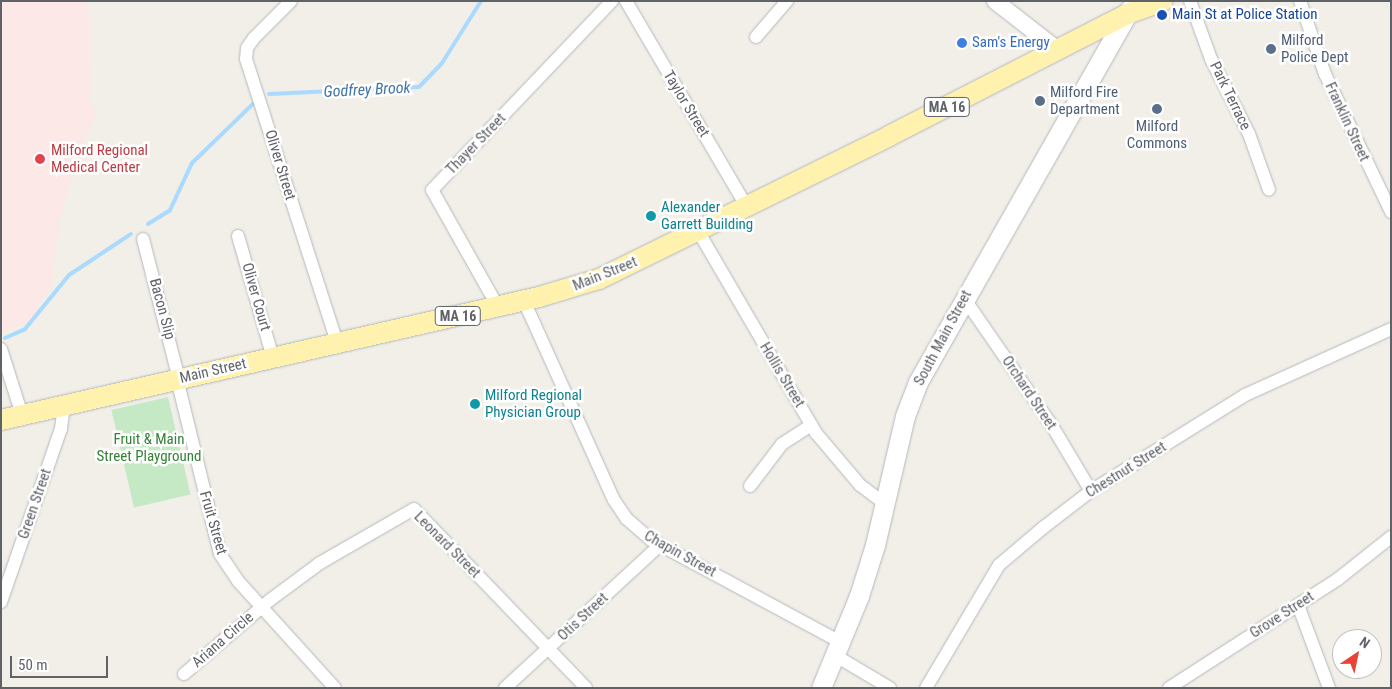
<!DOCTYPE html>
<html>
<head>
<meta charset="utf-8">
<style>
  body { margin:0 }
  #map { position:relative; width:1392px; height:689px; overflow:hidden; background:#f1efe8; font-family:"Roboto Condensed",sans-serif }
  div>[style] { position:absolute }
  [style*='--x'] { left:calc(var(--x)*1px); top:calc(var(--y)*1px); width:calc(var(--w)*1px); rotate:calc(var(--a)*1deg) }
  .medical>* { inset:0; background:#fce8e6 }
  .green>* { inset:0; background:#c5e8c5; transform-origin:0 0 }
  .stream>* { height:4px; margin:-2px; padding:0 2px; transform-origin:2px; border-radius:2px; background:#aadaff }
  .roads { filter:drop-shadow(0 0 1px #b5b8bc) drop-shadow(0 0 1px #b5b8bc) }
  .minor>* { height:12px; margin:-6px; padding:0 6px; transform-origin:6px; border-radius:6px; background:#fff }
  .tertiary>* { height:16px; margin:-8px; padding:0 8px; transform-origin:8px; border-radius:8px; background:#fff }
  .secondary>* { height:19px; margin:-9.5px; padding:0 9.5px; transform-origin:9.5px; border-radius:9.5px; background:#fff }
  .primary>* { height:20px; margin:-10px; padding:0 10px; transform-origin:10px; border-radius:10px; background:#fff2af }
  .dots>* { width:14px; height:14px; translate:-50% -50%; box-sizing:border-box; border:2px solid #fff; border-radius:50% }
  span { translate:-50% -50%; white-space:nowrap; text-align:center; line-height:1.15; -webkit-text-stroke:5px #fff; paint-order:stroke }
  .shield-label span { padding:1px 4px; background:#fff; border:1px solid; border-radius:4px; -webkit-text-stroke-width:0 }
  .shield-label { font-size:14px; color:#5f6368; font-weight:700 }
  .transit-label { font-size:15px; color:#164399 }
  .left { translate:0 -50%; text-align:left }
  .service-label { font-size:15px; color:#4e5e75 }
  .shop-label { font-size:15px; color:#366cbe }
  .street-label { font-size:15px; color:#5f6368 }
  .health-label { font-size:15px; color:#be3a42 }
  .culture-label { font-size:15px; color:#0d838f }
  .park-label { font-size:15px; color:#348238 }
  .water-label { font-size:16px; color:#4174aa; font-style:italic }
  .frame { position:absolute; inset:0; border:2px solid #5f6368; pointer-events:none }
  .north { position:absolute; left:1332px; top:629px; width:50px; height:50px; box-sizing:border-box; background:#fff; border:1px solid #bfc1c3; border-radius:50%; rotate:34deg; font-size:14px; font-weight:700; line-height:20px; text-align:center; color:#5f6368 }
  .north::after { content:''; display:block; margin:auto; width:18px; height:22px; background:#ea4335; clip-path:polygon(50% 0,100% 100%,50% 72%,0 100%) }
  .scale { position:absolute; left:10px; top:656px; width:98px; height:22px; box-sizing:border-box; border:2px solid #5f6368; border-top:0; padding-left:6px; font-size:15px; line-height:18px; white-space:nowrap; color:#5f6368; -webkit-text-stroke:4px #fff; paint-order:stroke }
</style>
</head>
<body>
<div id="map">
  <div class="medical">
    <div style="clip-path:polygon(1px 1px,86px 1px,89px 10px,90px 105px,99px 113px,92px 121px,68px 187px,60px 220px,51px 286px,28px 322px,1px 333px)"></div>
  </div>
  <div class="green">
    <div style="left:168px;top:397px;width:100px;height:58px;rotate:77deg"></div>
  </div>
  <div class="stream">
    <div style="--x:269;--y:94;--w:150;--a:-2.7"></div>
    <div style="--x:419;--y:87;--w:33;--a:-46"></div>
    <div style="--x:442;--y:63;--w:73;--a:-57.8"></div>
    <div style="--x:148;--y:224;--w:26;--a:-32"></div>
    <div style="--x:170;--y:210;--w:52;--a:-64.9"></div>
    <div style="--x:192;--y:163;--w:88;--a:-44.1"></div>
    <div style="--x:5;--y:338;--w:22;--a:-24"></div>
    <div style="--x:25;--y:329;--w:70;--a:-50.8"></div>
    <div style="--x:69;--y:275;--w:74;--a:-33.5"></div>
  </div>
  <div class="roads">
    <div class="minor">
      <div style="--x:291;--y:1;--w:52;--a:135"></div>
      <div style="--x:254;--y:38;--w:12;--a:125"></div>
      <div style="--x:247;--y:48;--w:11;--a:95"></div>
      <div style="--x:246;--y:59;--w:298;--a:72.2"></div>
      <div style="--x:626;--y:1;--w:239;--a:59.6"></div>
      <div style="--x:1190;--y:1;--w:62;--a:70.1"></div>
      <div style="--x:1211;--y:59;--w:84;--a:63.1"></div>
      <div style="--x:1249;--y:134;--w:59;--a:70.3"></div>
      <div style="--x:1300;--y:1;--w:77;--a:71.1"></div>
      <div style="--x:1325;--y:74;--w:153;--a:64.4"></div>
      <div style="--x:756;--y:37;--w:48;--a:-49.3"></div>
      <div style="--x:698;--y:231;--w:234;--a:59.7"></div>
      <div style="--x:816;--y:433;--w:68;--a:49.8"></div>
      <div style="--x:860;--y:485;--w:30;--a:37"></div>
      <div style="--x:238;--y:236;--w:127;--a:74"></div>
      <div style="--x:143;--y:239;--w:145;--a:75.6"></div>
      <div style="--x:964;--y:298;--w:153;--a:55.4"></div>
      <div style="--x:1051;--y:424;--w:78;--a:59.2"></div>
      <div style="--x:524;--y:301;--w:218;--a:65.7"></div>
      <div style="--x:614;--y:500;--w:23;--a:56"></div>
      <div style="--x:627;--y:519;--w:32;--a:41"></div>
      <div style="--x:651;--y:540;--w:217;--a:28.3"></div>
      <div style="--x:498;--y:307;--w:134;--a:-119.4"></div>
      <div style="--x:432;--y:190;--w:261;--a:-46.4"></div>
      <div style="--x:1;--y:349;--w:69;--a:72.3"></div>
      <div style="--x:177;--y:379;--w:180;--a:76.2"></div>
      <div style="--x:220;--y:554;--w:32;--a:56"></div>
      <div style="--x:238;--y:581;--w:144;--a:47.8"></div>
      <div style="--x:750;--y:486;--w:53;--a:-52.7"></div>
      <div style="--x:782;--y:444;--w:35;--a:-33"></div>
      <div style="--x:1;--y:602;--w:183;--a:-70.9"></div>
      <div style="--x:61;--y:429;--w:23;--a:-83"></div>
      <div style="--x:1298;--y:605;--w:89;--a:69.5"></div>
      <div style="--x:836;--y:656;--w:63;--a:30.7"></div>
      <div style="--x:184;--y:674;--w:113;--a:-40.7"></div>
      <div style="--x:270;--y:600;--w:62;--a:-36.5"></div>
      <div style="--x:320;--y:563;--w:108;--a:-29.9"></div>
      <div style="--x:414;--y:509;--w:248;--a:46.1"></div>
      <div style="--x:505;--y:688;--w:211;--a:-42.7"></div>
      <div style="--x:926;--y:688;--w:143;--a:-59.3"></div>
      <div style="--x:999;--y:565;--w:59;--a:-40.2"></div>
      <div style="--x:1044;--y:527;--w:59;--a:-37.5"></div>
      <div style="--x:1091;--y:491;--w:181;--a:-31.9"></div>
      <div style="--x:1245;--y:395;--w:160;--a:-24.3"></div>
      <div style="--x:1169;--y:688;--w:201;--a:-32.8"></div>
      <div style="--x:1338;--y:579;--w:68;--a:-38.4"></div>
    </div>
    <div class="tertiary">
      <div style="--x:995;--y:1;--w:80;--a:37.9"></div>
    </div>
    <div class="secondary">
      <div style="--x:821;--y:688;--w:100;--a:-67.6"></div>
      <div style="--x:859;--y:596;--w:53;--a:-72.6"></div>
      <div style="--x:875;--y:545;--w:132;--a:-76.9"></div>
      <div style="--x:905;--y:416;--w:36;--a:-69"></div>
      <div style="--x:918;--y:382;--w:429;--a:-60.4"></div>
    </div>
    <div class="primary">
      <div style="--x:1;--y:420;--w:552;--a:-12.88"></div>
      <div style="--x:539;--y:297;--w:63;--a:-16.7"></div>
      <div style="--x:599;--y:279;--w:323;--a:-26.2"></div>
      <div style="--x:889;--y:136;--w:267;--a:-27.1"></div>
      <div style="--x:1127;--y:14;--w:38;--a:-20"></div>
    </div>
  </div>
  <div class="dots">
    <div style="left:1162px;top:15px;background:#1a4fb4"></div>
    <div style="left:962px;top:43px;background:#3f7fe0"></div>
    <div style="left:1271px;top:49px;background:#5c6f8a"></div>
    <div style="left:1040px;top:101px;background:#5c6f8a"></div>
    <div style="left:1157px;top:109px;background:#5c6f8a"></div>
    <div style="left:40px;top:159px;background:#e0444e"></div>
    <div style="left:651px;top:216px;background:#0f9aa8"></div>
    <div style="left:475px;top:404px;background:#0f9aa8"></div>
  </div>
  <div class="shield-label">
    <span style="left:947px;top:107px">MA 16</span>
    <span style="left:458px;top:316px">MA 16</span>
  </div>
  <div class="transit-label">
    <span class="left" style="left:1172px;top:15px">Main St at Police Station</span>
  </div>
  <div class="service-label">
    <span class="left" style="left:1281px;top:49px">Milford<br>Police Dept</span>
    <span class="left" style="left:1050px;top:101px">Milford Fire<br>Department</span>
    <span style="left:1157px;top:135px">Milford<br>Commons</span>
  </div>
  <div class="shop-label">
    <span class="left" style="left:972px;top:43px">Sam's Energy</span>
  </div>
  <div class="street-label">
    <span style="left:1230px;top:96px;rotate:64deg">Park Terrace</span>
    <span style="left:686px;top:104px;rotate:59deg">Taylor Street</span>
    <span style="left:1347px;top:122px;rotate:65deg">Franklin Street</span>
    <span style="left:476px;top:144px;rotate:-46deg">Thayer Street</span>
    <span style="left:280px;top:165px;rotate:73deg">Oliver Street</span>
    <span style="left:605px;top:274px;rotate:-22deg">Main Street</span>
    <span style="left:256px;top:297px;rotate:74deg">Oliver Court</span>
    <span style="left:162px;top:309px;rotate:75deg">Bacon Slip</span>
    <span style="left:943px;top:338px;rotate:-62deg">South Main Street</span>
    <span style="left:213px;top:371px;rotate:-13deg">Main Street</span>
    <span style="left:782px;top:375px;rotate:59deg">Hollis Street</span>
    <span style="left:1029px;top:393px;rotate:56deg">Orchard Street</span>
    <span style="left:1126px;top:470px;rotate:-32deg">Chestnut Street</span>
    <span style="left:35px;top:504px;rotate:-71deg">Green Street</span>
    <span style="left:213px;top:523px;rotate:74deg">Fruit Street</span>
    <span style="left:447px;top:545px;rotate:45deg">Leonard Street</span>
    <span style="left:680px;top:554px;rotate:29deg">Chapin Street</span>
    <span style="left:1282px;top:615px;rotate:-33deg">Grove Street</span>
    <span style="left:583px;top:617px;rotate:-43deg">Otis Street</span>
    <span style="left:223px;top:640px;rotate:-41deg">Ariana Circle</span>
  </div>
  <div class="health-label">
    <span class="left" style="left:51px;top:159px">Milford Regional<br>Medical Center</span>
  </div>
  <div class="culture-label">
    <span class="left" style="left:661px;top:216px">Alexander<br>Garrett Building</span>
    <span class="left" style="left:485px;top:404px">Milford Regional<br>Physician Group</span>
  </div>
  <div class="park-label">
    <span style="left:149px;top:448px">Fruit &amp; Main<br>Street Playground</span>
  </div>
  <div class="water-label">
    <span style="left:367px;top:90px;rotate:-3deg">Godfrey Brook</span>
  </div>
  <div class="frame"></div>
  <div class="north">N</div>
  <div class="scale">50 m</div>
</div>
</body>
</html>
